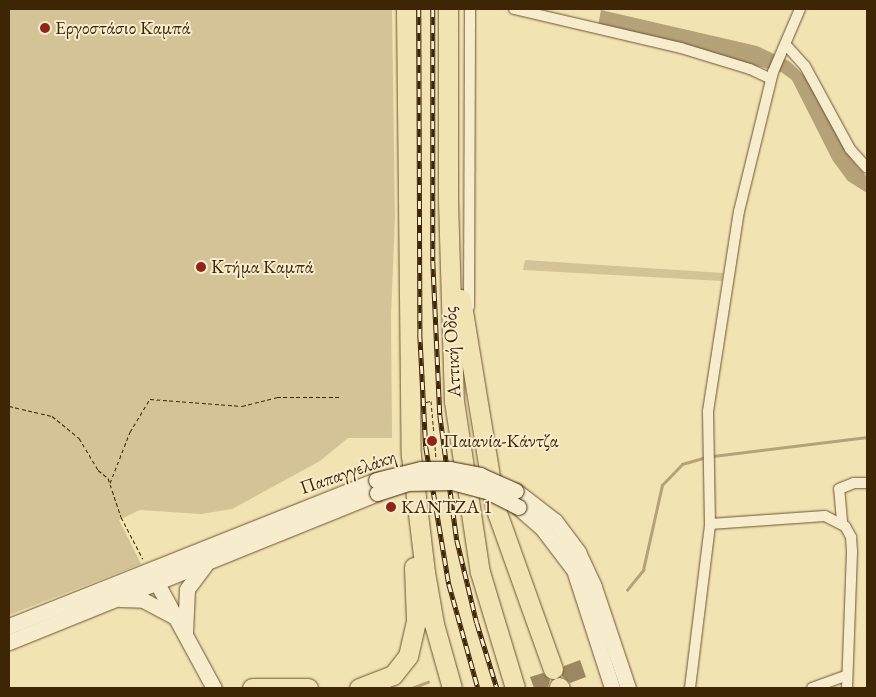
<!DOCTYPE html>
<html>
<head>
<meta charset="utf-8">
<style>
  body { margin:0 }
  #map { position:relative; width:876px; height:697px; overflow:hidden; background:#f2e3b3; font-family:"EB Garamond",serif }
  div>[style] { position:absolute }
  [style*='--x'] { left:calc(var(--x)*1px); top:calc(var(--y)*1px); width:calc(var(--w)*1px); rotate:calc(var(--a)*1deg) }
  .green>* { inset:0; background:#d3c396 }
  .water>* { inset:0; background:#b5a278 }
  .stream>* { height:2.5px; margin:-1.25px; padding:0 1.25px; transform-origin:1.25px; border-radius:1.25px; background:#b5a278 }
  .building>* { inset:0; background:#9c8860 }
  .path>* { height:1px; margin-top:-0.5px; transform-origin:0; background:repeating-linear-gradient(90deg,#3e2506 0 4px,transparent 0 6.5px) }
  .roads { filter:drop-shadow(0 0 1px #6b5431) drop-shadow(0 0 1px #6b5431) }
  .street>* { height:10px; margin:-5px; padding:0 5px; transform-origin:5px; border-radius:5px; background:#f7edce }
  .secondary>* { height:15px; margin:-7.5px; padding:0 7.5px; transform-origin:7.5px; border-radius:7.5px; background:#f7edce }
  .highway>* { height:19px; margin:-9.5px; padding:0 9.5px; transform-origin:9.5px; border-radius:9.5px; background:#f2e3b3 }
  .rail>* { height:4.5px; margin-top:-2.25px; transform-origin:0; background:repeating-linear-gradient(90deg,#f7edce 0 8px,#3e2506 0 16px); box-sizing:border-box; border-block:1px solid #3e2506 }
  .bridges { filter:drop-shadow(0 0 1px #3e2506) drop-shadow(0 0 1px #3e2506) }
  .secondary-bridge>* { height:15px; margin:-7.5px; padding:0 7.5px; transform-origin:7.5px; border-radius:7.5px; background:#f7edce }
  .dots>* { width:14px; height:14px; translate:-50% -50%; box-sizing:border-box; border:2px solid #f7edce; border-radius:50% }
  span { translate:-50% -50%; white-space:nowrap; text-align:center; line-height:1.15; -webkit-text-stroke:4px #f7edce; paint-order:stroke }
  .poi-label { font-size:19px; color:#3e2506 }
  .left { translate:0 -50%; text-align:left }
  .street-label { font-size:19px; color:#3e2506 }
  .frame { position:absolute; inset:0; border:10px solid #3e2506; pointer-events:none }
</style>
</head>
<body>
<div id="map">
  <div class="green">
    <div style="clip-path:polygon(9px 9px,392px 9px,395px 218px,391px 316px,392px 438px,348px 438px,320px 461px,232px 509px,201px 514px,140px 510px,119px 520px,141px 564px,9px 615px)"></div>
    <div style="clip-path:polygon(525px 260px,723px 273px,722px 281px,523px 270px)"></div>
  </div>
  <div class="water">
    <div style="clip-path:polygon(601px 10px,757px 46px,789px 61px,810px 81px,852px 160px,867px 177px,867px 193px,848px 181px,833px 161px,792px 80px,781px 72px,598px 26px)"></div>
  </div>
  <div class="stream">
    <div style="--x:713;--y:456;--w:155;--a:-7"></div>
    <div style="--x:627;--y:590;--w:26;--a:-51"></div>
    <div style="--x:643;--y:570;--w:87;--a:-77.4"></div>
    <div style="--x:662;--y:485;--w:29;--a:-46"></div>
    <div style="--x:682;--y:464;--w:26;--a:-16"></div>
    <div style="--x:412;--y:688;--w:17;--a:-21"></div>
  </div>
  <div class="building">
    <div style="clip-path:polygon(580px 660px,586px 677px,570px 683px,562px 676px,564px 666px)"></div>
    <div style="clip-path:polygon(543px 673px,550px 680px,548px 688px,534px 688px,530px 677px)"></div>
  </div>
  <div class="path">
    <div style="--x:426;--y:402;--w:5;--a:-11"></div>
    <div style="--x:431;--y:401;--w:57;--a:85"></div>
    <div style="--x:9;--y:406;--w:44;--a:13.1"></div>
    <div style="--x:52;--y:416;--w:35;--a:39"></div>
    <div style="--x:79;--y:438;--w:37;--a:59"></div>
    <div style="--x:98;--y:470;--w:13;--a:39"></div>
    <div style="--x:108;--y:478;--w:41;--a:71.6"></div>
    <div style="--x:121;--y:517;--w:47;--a:62.4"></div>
    <div style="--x:110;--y:483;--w:55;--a:-68.6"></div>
    <div style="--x:130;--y:432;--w:39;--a:-59"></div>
    <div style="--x:150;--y:399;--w:92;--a:4.4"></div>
    <div style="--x:242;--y:406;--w:36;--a:-14"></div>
    <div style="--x:277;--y:397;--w:65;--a:0"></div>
  </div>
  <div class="roads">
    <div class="street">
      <div style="--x:514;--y:9;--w:171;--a:13.1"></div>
      <div style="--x:681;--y:48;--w:72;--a:16.9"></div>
      <div style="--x:750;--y:69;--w:23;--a:25"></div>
      <div style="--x:800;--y:9;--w:69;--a:113.2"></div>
      <div style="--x:773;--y:72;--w:143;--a:103.7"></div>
      <div style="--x:739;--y:211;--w:202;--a:98.8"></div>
      <div style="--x:708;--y:411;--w:113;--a:89"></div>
      <div style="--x:710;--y:524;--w:115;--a:-4"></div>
      <div style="--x:825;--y:516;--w:22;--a:27"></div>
      <div style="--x:845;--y:526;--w:13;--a:61"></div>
      <div style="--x:851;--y:537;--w:15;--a:86"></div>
      <div style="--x:852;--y:552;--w:136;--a:92.1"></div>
      <div style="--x:786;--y:45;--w:28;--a:48"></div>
      <div style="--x:805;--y:66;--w:94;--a:61.5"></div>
      <div style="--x:850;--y:149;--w:25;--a:48"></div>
      <div style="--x:469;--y:307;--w:298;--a:-89.8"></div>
      <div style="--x:842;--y:521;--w:32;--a:-95"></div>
      <div style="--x:839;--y:489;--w:16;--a:-22"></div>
      <div style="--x:854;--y:483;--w:13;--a:0"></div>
      <div style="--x:690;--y:688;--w:165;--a:-83"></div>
      <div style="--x:812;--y:688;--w:37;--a:-20"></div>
    </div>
    <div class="secondary">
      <div style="--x:516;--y:491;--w:49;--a:37.6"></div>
      <div style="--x:555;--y:521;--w:39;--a:53"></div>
      <div style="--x:578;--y:552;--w:38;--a:65"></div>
      <div style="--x:594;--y:587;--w:107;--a:71.4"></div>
      <div style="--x:518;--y:507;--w:32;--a:41"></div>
      <div style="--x:542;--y:528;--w:53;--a:52.7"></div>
      <div style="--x:574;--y:570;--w:124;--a:72.1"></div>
      <div style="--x:152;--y:574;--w:130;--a:61.5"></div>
      <div style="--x:120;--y:599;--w:23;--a:2"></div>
      <div style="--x:143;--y:600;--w:34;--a:28"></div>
      <div style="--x:9;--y:626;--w:395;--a:-21.7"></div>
      <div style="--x:185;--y:633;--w:44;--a:-87.4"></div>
      <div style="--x:187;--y:589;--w:30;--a:-53"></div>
      <div style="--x:9;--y:642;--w:397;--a:-22"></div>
    </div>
    <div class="highway">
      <div style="--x:406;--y:9;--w:446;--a:89.4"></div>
      <div style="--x:411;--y:455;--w:118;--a:83.2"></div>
      <div style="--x:425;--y:572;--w:53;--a:80.2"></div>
      <div style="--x:434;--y:624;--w:66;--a:74.3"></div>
      <div style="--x:448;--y:9;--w:192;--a:90"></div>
      <div style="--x:448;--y:201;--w:200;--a:88.3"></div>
      <div style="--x:454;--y:401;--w:173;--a:81.4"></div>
      <div style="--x:480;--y:572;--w:121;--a:73.2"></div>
      <div style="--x:461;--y:299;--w:211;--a:80.7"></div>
      <div style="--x:495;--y:507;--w:172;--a:70.3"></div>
      <div style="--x:559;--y:687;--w:1;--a:45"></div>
      <div style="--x:252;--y:688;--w:56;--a:0"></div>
      <div style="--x:359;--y:688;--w:36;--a:-21"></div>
      <div style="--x:393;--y:675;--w:24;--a:-52"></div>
      <div style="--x:408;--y:656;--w:37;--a:-77"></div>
      <div style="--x:416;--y:620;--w:53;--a:-92.2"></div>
    </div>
  </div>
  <div class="rail">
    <div style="--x:419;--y:9;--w:325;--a:89.8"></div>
    <div style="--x:420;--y:334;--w:113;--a:87"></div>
    <div style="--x:426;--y:447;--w:139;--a:80.5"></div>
    <div style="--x:449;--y:584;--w:108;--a:74.4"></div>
    <div style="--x:433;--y:9;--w:252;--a:90"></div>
    <div style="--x:433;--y:261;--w:154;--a:87.4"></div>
    <div style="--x:440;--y:415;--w:126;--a:82.3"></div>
    <div style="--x:457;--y:540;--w:85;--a:76.5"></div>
    <div style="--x:477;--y:623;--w:68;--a:72.9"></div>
  </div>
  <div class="bridges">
    <div class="secondary-bridge">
      <div style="--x:376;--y:480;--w:46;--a:-13.7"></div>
      <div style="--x:421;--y:469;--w:29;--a:0"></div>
      <div style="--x:450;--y:469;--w:31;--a:11"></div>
      <div style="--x:480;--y:475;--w:39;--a:24"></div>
      <div style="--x:377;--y:493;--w:33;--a:-18"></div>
      <div style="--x:408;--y:483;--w:44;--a:-1.3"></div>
      <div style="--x:452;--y:482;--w:38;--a:15"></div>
      <div style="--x:489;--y:492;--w:33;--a:27"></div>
    </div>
  </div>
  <div class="dots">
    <div style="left:45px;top:28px;background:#8f2418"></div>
    <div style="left:201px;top:267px;background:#8f2418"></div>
    <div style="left:432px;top:441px;background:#8f2418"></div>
    <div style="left:391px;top:507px;background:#8f2418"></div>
  </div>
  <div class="poi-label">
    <span class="left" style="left:55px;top:28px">Εργοστάσιο Καμπά</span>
    <span class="left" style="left:211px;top:267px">Kτήμα Καμπά</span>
    <span class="left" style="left:443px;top:441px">Παιανία-Κάντζα</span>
    <span class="left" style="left:401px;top:507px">ΚΑΝΤΖΑ 1</span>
  </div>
  <div class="street-label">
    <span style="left:452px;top:352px;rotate:-93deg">Αττική Οδός</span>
    <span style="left:348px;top:472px;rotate:-19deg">Παπαγγελάκη</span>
  </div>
  <div class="frame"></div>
</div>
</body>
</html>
